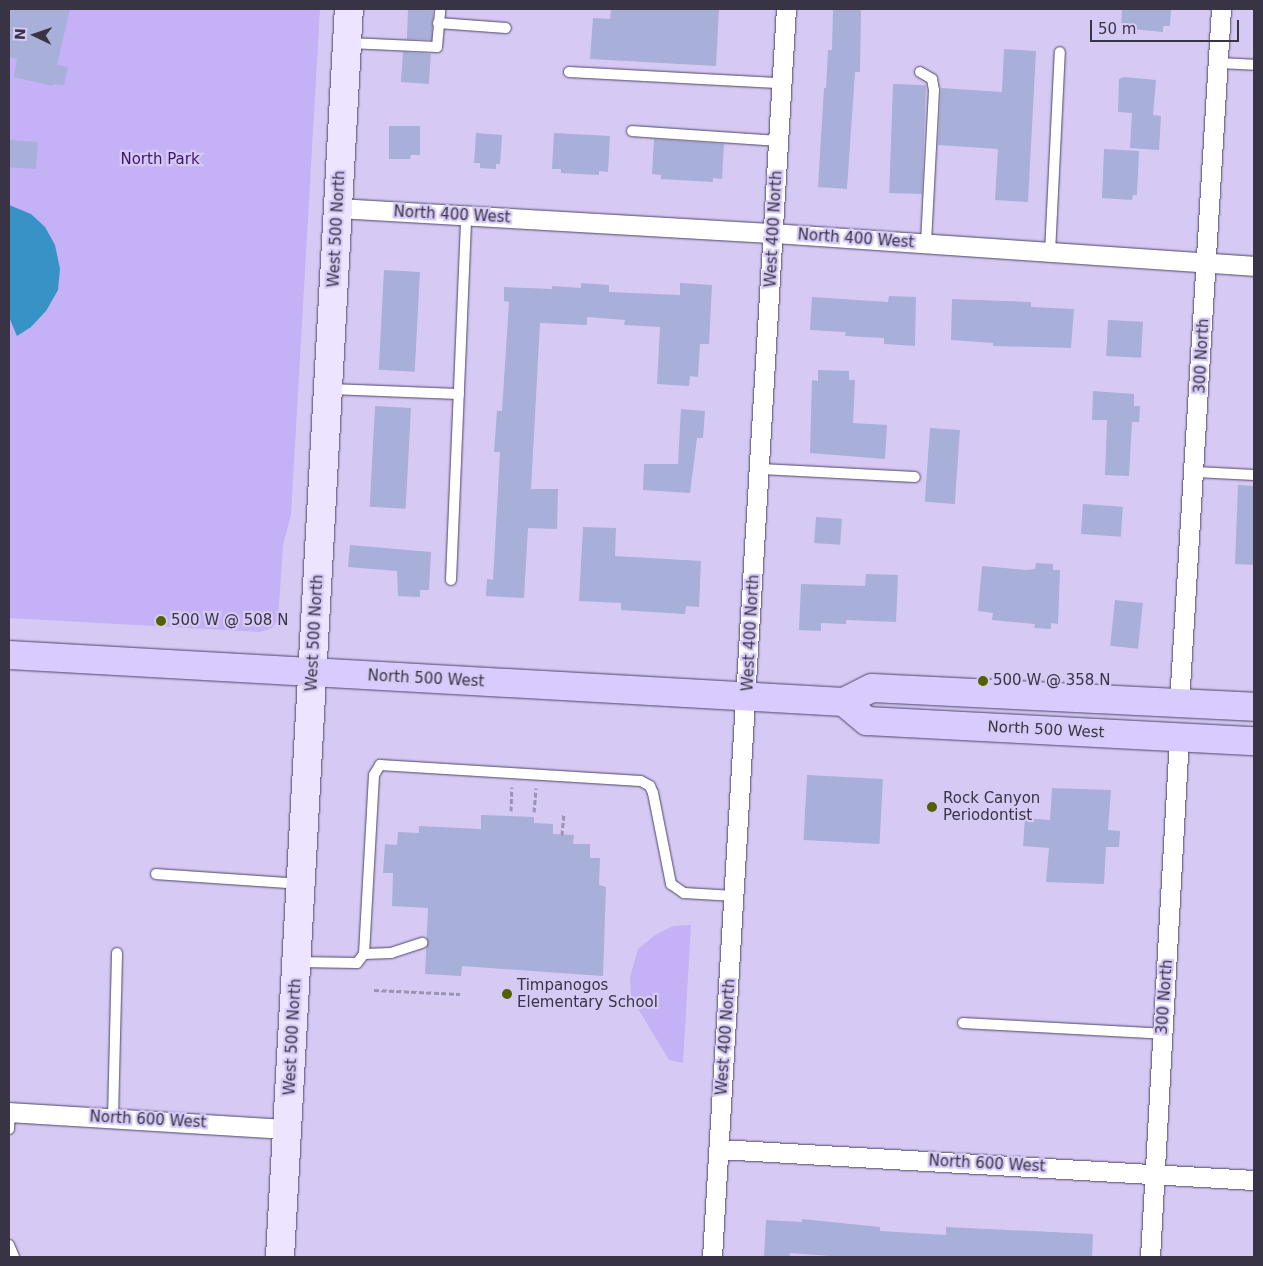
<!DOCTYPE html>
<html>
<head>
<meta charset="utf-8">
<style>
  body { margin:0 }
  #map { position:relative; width:1263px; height:1266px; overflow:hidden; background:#d6caf5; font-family:"DejaVu Sans",sans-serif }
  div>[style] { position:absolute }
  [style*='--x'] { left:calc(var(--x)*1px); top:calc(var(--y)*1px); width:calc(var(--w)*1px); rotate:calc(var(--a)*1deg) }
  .green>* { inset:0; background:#c5b1f5 }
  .water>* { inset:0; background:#3792c5 }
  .building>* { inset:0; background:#a8afd8; transform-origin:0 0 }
  .path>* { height:3px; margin-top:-1.5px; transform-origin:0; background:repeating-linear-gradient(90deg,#9c92b3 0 5px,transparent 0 7.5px) }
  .roads { filter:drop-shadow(0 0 1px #4f4468) drop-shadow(0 0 1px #4f4468) }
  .lane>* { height:10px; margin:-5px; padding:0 5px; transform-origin:5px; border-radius:5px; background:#fff }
  .street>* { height:19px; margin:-9.5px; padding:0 9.5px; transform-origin:9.5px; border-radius:9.5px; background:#fff }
  .secondary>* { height:28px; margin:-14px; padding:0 14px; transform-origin:14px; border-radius:14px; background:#ede5ff }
  .primary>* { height:28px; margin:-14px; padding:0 14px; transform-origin:14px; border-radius:14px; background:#dacbfe }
  .dots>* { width:14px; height:14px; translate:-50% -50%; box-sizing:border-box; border:2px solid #d6caf5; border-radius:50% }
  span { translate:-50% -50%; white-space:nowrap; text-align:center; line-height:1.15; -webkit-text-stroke:4.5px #d6caf5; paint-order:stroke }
  .park-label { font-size:15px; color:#3d1470 }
  .street-label { font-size:15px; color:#393445 }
  .poi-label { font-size:15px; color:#393445 }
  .left { translate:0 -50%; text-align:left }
  .frame { position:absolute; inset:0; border:10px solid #393445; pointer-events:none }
  .north { position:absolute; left:10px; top:10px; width:50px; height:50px; -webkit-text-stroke:4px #d6caf5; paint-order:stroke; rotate:273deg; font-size:14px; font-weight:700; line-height:20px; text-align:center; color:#393445 }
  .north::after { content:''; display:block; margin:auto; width:18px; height:22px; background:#393445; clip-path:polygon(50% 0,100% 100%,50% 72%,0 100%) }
  .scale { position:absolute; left:1090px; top:20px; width:149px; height:22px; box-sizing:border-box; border:2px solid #393445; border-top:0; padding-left:6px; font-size:15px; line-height:18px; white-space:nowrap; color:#393445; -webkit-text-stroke:4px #d6caf5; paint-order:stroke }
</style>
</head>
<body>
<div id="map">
  <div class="green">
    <div style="clip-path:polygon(9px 9px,320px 9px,291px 515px,283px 545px,278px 620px,272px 628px,260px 632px,9px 618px)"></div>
    <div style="clip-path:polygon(691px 925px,683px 1063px,669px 1060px,631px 997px,630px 977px,638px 949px,655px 935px,673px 926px)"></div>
  </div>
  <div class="water">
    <div style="clip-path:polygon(9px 205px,31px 214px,45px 227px,55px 245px,60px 269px,58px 290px,46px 311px,31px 327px,17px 336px,9px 317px)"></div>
  </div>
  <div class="building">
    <div style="clip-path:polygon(9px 9px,70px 9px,57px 65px,68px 67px,64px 85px,53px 84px,53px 86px,14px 77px,17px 59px,9px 57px)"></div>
    <div style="left:408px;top:9px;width:25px;height:30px;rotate:2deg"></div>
    <div style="clip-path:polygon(611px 9px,719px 9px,716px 66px,590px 59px,593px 18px,610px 19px)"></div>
    <div style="clip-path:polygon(833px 9px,861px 9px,860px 72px,855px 72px,847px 189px,818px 187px,824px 88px,826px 88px,828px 50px,832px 50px)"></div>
    <div style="clip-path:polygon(1122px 9px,1171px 9px,1170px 26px,1163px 26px,1163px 32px,1121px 28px)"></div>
    <div style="clip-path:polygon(1004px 49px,1036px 51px,1028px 202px,995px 200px,998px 149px,938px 145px,941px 88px,1002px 92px)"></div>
    <div style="left:403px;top:52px;width:28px;height:30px;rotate:4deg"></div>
    <div style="clip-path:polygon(1124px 77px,1156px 80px,1153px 115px,1161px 116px,1159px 150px,1130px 148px,1132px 113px,1118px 112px,1119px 79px)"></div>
    <div style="left:893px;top:84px;width:33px;height:109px;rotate:2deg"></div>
    <div style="clip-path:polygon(389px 126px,420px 126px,420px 155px,411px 155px,410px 159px,389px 159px)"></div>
    <div style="clip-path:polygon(476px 133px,502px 135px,500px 164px,496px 164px,496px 169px,480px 168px,480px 163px,474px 163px)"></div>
    <div style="clip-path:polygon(554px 133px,610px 136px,608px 172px,599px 171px,599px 175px,561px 173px,561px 169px,552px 169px)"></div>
    <div style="clip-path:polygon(654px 139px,724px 144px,722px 179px,713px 178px,713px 182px,661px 179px,661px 175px,652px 174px)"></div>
    <div style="left:9px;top:140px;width:29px;height:27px;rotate:4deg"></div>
    <div style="clip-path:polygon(1104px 149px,1139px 151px,1137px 195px,1133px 195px,1132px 200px,1102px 198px)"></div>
    <div style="left:384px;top:270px;width:36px;height:100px;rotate:3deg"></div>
    <div style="clip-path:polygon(581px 283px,609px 285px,609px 292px,680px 295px,680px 283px,712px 285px,709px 344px,700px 344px,698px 377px,690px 376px,689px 386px,657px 384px,660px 327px,624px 325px,625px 320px,587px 317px,587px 325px,540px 323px,531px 489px,558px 489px,557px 529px,528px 528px,524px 598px,486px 596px,487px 579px,493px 580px,500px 452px,494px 452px,497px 411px,502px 411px,509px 302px,504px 301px,504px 287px,552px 289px,552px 286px,581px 288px)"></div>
    <div style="clip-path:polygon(889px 296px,916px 297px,915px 346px,884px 344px,884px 338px,845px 336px,846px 332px,810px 330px,812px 297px,888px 302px)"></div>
    <div style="clip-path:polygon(952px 299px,1031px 302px,1031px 307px,1074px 309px,1071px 348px,993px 346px,993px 343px,951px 340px)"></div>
    <div style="left:1108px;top:320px;width:35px;height:36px;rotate:3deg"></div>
    <div style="clip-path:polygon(818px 370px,849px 371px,849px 380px,855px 380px,853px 423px,887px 425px,885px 459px,810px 453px,812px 380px,818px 381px)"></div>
    <div style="clip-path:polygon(1093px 391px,1134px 394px,1134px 406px,1140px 406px,1139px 422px,1132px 422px,1129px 476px,1105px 475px,1107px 420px,1092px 420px)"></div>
    <div style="left:375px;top:406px;width:36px;height:101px;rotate:3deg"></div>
    <div style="clip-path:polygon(681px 409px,705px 411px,703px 438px,697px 438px,690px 493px,643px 490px,644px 464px,678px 464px)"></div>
    <div style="left:930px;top:428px;width:30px;height:74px;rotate:4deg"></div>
    <div style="clip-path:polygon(1238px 485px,1254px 486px,1254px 565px,1235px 564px)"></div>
    <div style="left:1083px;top:504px;width:40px;height:30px;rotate:4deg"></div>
    <div style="left:816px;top:517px;width:26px;height:26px;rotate:4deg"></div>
    <div style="clip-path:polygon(583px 527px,616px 528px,615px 556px,701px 561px,699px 607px,686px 606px,685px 614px,667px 613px,621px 610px,621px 603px,579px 601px)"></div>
    <div style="clip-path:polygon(350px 545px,431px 552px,429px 590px,420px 590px,420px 597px,398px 596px,397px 571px,348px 567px)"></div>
    <div style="clip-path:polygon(1036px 563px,1053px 564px,1053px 570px,1060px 570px,1058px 624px,1051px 623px,1051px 629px,1034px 628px,1035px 624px,992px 620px,993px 613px,978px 611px,982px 566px,1026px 570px,1035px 569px)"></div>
    <div style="clip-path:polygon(866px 574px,898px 575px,896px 622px,846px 620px,846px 624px,821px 623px,821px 631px,799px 630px,801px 584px,865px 586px)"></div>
    <div style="left:1115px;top:600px;width:28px;height:46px;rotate:6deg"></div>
    <div style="left:807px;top:775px;width:76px;height:65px;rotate:3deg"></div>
    <div style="clip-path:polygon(1052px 788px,1111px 790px,1108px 830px,1120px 831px,1119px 847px,1106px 847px,1104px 884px,1046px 882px,1049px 848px,1023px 846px,1025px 818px,1050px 820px)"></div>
    <div style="clip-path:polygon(481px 815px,534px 817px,534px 823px,553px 824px,553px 834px,574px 835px,573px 844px,590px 844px,590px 858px,600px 858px,599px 885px,606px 887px,603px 976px,462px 966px,461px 976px,425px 974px,428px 908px,392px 906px,393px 873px,383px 873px,385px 844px,397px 845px,398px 832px,419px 833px,419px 826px,481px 829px)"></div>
    <div style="clip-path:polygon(802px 1219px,880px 1227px,880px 1231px,946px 1235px,946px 1227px,1093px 1234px,1092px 1257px,843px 1257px,790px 1253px,790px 1257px,764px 1257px,766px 1220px,802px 1222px)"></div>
  </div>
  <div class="path">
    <div style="--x:511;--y:811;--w:24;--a:-88"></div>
    <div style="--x:534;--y:812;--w:24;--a:-85"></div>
    <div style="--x:562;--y:835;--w:21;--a:-85"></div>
    <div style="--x:374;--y:990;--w:86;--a:2.7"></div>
  </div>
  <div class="roads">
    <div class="lane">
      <div style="--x:438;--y:23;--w:68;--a:4.2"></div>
      <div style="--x:349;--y:43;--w:88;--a:2.6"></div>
      <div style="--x:437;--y:47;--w:38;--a:-85"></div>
      <div style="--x:1219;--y:63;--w:35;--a:3"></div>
      <div style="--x:569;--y:72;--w:213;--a:3"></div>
      <div style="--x:920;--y:72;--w:14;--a:30"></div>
      <div style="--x:932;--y:79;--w:11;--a:80"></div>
      <div style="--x:934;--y:90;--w:154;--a:93"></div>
      <div style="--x:632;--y:131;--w:146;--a:3.9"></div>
      <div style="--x:1050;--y:253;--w:201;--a:-87.2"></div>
      <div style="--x:329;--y:389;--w:130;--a:2.2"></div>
      <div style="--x:761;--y:469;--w:154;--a:3"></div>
      <div style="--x:1196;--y:472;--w:58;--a:3"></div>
      <div style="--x:451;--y:580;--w:364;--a:-87.6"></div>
      <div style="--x:156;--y:874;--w:145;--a:3.9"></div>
      <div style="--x:364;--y:954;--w:27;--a:-2"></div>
      <div style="--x:391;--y:953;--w:33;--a:-18"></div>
      <div style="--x:298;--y:962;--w:59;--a:1"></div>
      <div style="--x:357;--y:963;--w:11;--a:-52"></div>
      <div style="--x:364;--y:954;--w:179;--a:-86.8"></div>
      <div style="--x:374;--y:775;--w:12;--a:-59"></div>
      <div style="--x:380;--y:765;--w:261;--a:3.5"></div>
      <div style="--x:641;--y:781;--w:10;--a:29"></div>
      <div style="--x:650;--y:786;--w:8;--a:67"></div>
      <div style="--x:653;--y:793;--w:93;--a:78.8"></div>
      <div style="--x:671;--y:884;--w:16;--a:35"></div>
      <div style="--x:684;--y:893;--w:51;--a:3.4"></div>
      <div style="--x:963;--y:1023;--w:200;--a:3.1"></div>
      <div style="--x:113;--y:1118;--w:165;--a:-88.6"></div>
      <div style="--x:9;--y:1129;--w:17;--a:-87"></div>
      <div style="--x:9;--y:1245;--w:13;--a:67"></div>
    </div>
    <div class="street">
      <div style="--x:338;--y:208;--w:436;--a:3.3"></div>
      <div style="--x:773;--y:233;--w:482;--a:3.9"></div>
      <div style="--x:1179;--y:703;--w:695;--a:-86.54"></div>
      <div style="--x:9;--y:1112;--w:280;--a:3.5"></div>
      <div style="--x:719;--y:1149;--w:536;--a:3.32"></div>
      <div style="--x:712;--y:1257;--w:1250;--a:-86.61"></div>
      <div style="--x:1150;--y:1257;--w:521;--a:-86.81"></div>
    </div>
    <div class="secondary">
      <div style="--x:280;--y:1257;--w:1250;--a:-86.84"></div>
    </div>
    <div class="primary">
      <div style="--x:9;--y:655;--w:836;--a:3.22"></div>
      <div style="--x:844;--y:702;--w:31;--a:-27"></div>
      <div style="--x:872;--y:688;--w:382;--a:2.8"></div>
      <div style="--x:844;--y:702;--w:30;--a:40"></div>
      <div style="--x:867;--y:721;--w:388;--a:3"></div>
    </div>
  </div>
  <div class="dots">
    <div style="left:161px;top:621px;background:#546000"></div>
    <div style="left:983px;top:681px;background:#546000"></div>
    <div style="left:932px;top:807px;background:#546000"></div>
    <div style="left:507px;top:994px;background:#546000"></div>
  </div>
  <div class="park-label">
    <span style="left:160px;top:160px">North Park</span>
  </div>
  <div class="street-label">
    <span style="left:452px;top:215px;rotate:3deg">North 400 West</span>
    <span style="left:337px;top:229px;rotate:-87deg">West 500 North</span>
    <span style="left:774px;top:229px;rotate:-87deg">West 400 North</span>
    <span style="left:856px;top:239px;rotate:4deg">North 400 West</span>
    <span style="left:1202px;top:356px;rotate:-87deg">300 North</span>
    <span style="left:315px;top:633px;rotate:-87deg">West 500 North</span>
    <span style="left:751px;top:633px;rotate:-87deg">West 400 North</span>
    <span style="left:426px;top:679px;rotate:3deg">North 500 West</span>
    <span style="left:1046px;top:730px;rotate:3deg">North 500 West</span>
    <span style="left:1165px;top:997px;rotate:-86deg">300 North</span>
    <span style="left:293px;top:1037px;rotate:-87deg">West 500 North</span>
    <span style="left:726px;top:1037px;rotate:-86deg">West 400 North</span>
    <span style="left:148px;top:1120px;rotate:3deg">North 600 West</span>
    <span style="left:987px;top:1164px;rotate:3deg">North 600 West</span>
  </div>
  <div class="poi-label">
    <span class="left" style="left:171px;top:621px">500 W @ 508 N</span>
    <span class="left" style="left:993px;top:681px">500 W @ 358 N</span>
    <span class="left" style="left:943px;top:807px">Rock Canyon<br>Periodontist</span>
    <span class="left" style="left:517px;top:994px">Timpanogos<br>Elementary School</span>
  </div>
  <div class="frame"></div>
  <div class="north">N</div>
  <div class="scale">50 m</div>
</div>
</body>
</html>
